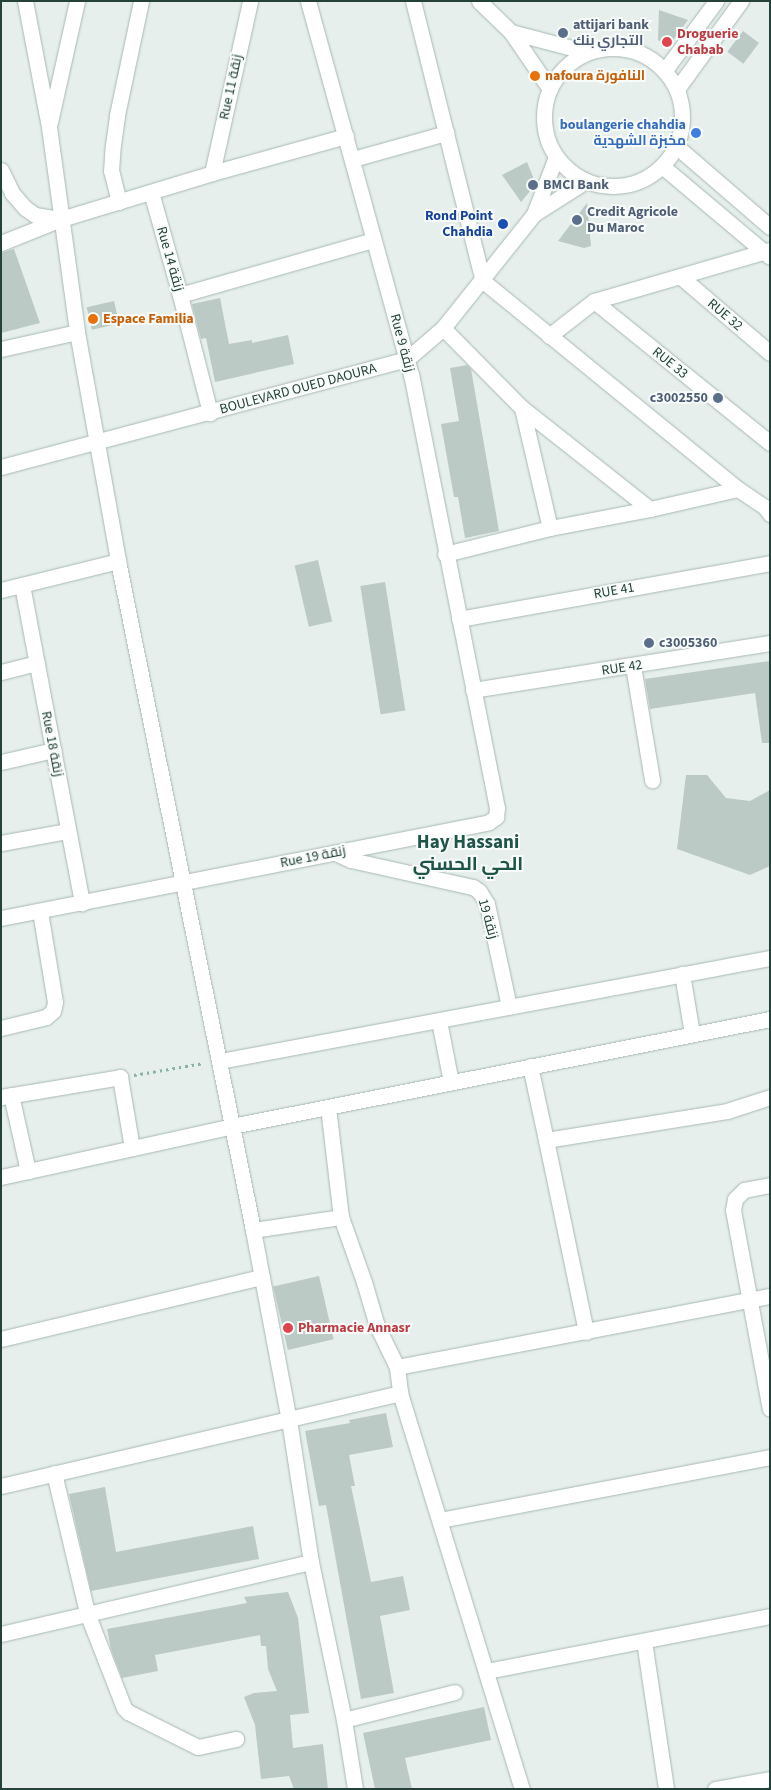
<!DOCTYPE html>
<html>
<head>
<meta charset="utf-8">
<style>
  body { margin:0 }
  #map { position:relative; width:771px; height:1790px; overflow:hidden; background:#e6efeb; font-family:"Source Sans 3",Cairo,sans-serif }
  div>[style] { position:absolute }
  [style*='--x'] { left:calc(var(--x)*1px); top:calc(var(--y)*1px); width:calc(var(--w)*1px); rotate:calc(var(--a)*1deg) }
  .building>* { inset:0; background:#bbcac4; transform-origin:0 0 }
  .path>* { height:3px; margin-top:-1.5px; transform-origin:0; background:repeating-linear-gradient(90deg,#86b3a5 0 2.5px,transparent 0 6.5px) }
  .roads { filter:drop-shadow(0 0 1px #a8b8b2) drop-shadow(0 0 1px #a8b8b2) }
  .minor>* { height:15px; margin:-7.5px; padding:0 7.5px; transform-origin:7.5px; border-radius:7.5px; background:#fff }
  .minor>.ring { margin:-7.5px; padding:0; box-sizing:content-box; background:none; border:15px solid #fff; border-radius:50% }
  .dots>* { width:14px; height:14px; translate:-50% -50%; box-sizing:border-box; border:2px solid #f7fbf9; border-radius:50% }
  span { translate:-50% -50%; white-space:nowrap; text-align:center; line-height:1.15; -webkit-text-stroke:4px #f7fbf9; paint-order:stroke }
  .service-label { font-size:14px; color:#4e5e75; font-weight:700 }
  .left { translate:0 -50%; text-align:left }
  .right { translate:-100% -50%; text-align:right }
  .health-label { font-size:14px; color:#be3a42; font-weight:700 }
  .food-label { font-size:14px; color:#c56008; font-weight:700 }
  .street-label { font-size:14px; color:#24423a }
  .shop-label { font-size:14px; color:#366cbe; font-weight:700 }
  .transit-label { font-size:14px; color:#164399; font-weight:700 }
  .district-label { font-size:19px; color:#1f5548; font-weight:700 }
  .frame { position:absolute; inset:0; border:2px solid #24423a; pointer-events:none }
</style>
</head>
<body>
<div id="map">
  <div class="building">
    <div style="clip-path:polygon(659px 10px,688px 20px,668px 47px,658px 40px)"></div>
    <div style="left:743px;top:31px;width:20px;height:26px;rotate:37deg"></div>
    <div style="clip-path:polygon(527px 162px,536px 184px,521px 202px,502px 175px)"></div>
    <div style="clip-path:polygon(587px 203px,591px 246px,584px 248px,558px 241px)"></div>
    <div style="clip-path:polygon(14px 249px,40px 323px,1px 333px,1px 253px)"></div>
    <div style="clip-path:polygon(220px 298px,229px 344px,252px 340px,252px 343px,288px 335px,294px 364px,215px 382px,206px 338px,201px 339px,192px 304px)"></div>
    <div style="left:114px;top:301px;width:23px;height:28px;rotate:77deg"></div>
    <div style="clip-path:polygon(467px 365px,471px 369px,499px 531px,465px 538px,458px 497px,454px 497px,441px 424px,459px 421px,450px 368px)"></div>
    <div style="left:318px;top:560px;width:63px;height:24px;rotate:77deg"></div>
    <div style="left:385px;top:582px;width:130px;height:25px;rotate:81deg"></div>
    <div style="clip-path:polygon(770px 661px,770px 743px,762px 743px,755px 693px,650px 709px,645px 679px)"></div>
    <div style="clip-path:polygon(686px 775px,707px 775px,726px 798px,750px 801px,770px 790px,770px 866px,750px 875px,677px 849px)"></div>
    <div style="left:319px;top:1276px;width:65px;height:47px;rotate:77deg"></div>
    <div style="clip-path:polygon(386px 1413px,393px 1447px,349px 1455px,355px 1486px,351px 1486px,371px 1582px,403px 1576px,410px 1610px,380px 1616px,394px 1693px,361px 1699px,326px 1505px,319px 1506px,305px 1431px,350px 1423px,349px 1420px)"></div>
    <div style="clip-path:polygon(105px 1487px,116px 1552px,253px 1526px,259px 1559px,91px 1591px,69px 1494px)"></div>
    <div style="clip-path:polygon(288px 1592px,298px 1618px,309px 1713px,290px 1715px,293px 1748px,323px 1744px,328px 1789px,294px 1789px,289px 1776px,261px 1779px,255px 1725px,244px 1697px,254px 1693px,277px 1691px,268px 1669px,266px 1646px,261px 1646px,260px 1635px,155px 1655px,158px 1671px,122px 1678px,111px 1649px,107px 1629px,247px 1603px,244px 1597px)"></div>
    <div style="clip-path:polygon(484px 1707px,491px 1740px,405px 1758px,412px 1789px,375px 1789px,363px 1733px)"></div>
  </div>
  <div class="path">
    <div style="--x:134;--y:1075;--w:71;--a:-9.7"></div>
  </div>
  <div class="roads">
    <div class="minor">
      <div style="--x:25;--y:1;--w:128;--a:79.2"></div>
      <div style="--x:49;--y:127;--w:207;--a:82.2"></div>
      <div style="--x:77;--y:332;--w:233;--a:79.8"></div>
      <div style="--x:118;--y:561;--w:682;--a:78.59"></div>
      <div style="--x:253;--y:1230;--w:193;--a:79.3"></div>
      <div style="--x:289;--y:1420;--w:144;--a:81.2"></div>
      <div style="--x:311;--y:1562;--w:161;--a:78.2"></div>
      <div style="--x:344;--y:1720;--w:70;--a:80.9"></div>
      <div style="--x:413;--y:1;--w:289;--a:76"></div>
      <div style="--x:483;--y:281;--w:329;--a:39.2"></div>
      <div style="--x:738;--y:489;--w:32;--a:34"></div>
      <div style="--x:765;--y:507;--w:9;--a:54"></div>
      <div style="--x:479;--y:1;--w:45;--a:44.1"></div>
      <div style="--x:511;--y:32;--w:69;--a:55.6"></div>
      <div style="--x:511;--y:32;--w:79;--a:14.7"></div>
      <div class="ring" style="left:544px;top:48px;width:123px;height:123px"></div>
      <div style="--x:665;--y:70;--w:86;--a:-53.5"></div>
      <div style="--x:677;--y:89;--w:109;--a:-54"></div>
      <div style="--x:50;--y:122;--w:124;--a:-77.4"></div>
      <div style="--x:676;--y:146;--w:124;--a:40.8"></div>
      <div style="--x:353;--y:159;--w:97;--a:-15.6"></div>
      <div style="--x:662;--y:166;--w:141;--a:40.1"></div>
      <div style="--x:1;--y:170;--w:25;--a:64"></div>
      <div style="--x:12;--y:193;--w:20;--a:49"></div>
      <div style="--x:25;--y:208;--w:12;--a:35"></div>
      <div style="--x:35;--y:215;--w:25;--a:9"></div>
      <div style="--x:212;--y:173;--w:176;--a:-77.5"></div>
      <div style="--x:151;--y:192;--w:107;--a:74.3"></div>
      <div style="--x:180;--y:295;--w:122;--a:75.7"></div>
      <div style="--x:119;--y:202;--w:32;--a:-104"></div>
      <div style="--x:111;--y:171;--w:26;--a:-86"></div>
      <div style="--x:113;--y:145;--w:30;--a:-82"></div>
      <div style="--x:117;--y:115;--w:116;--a:-78.1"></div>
      <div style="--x:534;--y:214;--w:62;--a:-32.4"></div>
      <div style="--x:1;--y:243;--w:65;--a:-21.8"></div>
      <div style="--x:61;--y:219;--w:158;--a:-16.9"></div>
      <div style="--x:212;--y:173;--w:139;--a:-15.4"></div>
      <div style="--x:681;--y:277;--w:117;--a:40.5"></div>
      <div style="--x:180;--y:295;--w:201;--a:-15.9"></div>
      <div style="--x:594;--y:301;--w:226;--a:38.9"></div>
      <div style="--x:443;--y:328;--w:112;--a:45.4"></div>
      <div style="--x:522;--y:408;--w:163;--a:38.3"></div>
      <div style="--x:549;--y:336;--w:57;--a:-37.9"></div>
      <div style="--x:594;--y:301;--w:183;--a:-16.2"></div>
      <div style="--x:1;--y:349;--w:78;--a:-12.6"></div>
      <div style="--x:522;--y:408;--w:123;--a:76.9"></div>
      <div style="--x:1;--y:467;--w:420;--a:-14.9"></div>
      <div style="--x:407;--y:359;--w:48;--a:-40.7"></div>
      <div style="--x:443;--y:328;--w:146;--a:-51.4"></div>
      <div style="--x:534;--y:214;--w:61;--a:-68.9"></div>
      <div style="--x:445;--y:554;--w:108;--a:-13.9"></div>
      <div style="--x:550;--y:528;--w:102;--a:-10.8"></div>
      <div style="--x:650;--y:509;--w:90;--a:-12.8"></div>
      <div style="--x:22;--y:585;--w:324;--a:79.3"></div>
      <div style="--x:1;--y:590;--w:121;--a:-13.9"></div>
      <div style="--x:459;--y:619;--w:316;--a:-10.2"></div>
      <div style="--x:633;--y:666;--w:116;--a:80.5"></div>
      <div style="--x:1;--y:672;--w:37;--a:-14"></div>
      <div style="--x:473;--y:690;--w:301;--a:-9"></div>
      <div style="--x:1;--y:762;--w:54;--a:-12.8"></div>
      <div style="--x:1;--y:843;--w:68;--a:-10.2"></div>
      <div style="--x:335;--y:853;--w:17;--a:24"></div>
      <div style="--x:351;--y:860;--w:125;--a:12.5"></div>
      <div style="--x:473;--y:887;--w:7;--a:34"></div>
      <div style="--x:479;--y:891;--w:15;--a:58"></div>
      <div style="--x:487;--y:904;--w:105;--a:77.9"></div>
      <div style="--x:1;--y:918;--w:497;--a:-11.1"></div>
      <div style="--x:489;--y:822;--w:9;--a:-36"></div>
      <div style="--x:496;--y:817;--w:9;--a:-84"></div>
      <div style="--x:497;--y:808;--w:441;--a:-101.2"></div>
      <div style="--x:411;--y:375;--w:388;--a:-105.4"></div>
      <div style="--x:682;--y:974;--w:61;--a:80.5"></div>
      <div style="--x:439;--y:1021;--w:62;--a:78.9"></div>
      <div style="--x:1;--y:1028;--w:46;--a:-13.7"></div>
      <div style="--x:46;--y:1017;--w:9;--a:-41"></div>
      <div style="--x:53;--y:1011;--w:9;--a:-77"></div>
      <div style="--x:55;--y:1002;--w:92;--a:-99.4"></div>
      <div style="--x:220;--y:1061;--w:560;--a:-10.61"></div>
      <div style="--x:530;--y:1066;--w:76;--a:77.8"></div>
      <div style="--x:546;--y:1140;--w:183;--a:-9.1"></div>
      <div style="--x:727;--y:1111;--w:45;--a:-18"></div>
      <div style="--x:11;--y:1095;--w:78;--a:77.4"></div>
      <div style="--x:1;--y:1097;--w:121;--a:-9.5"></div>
      <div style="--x:120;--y:1077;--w:72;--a:80.4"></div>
      <div style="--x:328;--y:1107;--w:111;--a:83.3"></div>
      <div style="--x:341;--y:1217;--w:69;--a:70.5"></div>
      <div style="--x:364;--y:1282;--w:46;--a:73.5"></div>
      <div style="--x:377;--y:1326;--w:46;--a:64"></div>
      <div style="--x:397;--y:1367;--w:26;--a:83"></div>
      <div style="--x:400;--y:1393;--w:414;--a:72.9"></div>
      <div style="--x:546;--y:1140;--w:196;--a:78.2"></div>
      <div style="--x:1;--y:1177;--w:237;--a:-12.4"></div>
      <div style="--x:232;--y:1126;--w:549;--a:-11.25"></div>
      <div style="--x:770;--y:1185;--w:26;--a:169"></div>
      <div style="--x:744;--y:1190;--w:13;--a:135"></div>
      <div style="--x:735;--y:1199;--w:11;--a:100"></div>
      <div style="--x:733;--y:1210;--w:202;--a:79.5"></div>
      <div style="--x:253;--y:1230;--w:89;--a:-8.4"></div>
      <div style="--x:1;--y:1339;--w:268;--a:-13.4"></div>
      <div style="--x:397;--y:1367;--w:380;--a:-10.8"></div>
      <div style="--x:54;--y:1473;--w:144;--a:76.7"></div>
      <div style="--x:87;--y:1613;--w:102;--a:68.7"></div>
      <div style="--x:124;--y:1708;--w:6;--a:45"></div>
      <div style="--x:128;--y:1712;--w:78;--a:26.6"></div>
      <div style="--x:198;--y:1747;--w:39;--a:-12"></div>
      <div style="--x:1;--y:1486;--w:410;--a:-13.1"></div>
      <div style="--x:440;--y:1520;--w:336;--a:-10.8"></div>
      <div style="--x:1;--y:1634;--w:318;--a:-13.1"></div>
      <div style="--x:644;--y:1641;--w:150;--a:81.5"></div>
      <div style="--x:487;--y:1671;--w:288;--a:-11"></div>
      <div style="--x:344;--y:1720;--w:114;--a:-14.2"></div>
      <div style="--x:715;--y:1789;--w:56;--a:-10.3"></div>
    </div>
  </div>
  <div class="dots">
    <div style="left:563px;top:33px;background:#5c6f8a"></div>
    <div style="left:667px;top:42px;background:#e0444e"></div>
    <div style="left:535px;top:76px;background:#e8710a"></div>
    <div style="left:696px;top:133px;background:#3f7fe0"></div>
    <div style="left:533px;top:185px;background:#5c6f8a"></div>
    <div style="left:577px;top:220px;background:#5c6f8a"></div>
    <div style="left:503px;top:224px;background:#1a4fb4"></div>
    <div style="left:93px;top:319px;background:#e8710a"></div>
    <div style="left:718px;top:398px;background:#5c6f8a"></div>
    <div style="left:649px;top:643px;background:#5c6f8a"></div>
    <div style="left:288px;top:1328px;background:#e0444e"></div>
  </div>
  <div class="service-label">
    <span class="left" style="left:573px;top:33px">attijari bank<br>التجاري بنك</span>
    <span class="left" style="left:543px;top:185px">BMCI Bank</span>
    <span class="left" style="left:587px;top:220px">Credit Agricole<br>Du Maroc</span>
    <span class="right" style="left:708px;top:398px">c3002550</span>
    <span class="left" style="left:659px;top:643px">c3005360</span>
  </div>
  <div class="health-label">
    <span class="left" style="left:677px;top:42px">Droguerie<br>Chabab</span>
    <span class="left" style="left:298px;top:1328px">Pharmacie Annasr</span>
  </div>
  <div class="food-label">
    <span class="left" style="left:545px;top:76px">nafoura النافورة</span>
    <span class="left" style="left:103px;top:319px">Espace Familia</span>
  </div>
  <div class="street-label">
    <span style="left:231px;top:87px;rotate:-78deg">Rue 11 زنقة</span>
    <span style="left:170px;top:259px;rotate:74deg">Rue 14 زنقة</span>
    <span style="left:725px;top:315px;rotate:40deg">RUE 32</span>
    <span style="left:402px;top:343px;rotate:75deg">Rue 9 زنقة</span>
    <span style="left:670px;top:363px;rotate:39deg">RUE 33</span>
    <span style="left:298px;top:389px;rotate:-15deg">BOULEVARD OUED DAOURA</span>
    <span style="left:614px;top:591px;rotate:-10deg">RUE 41</span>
    <span style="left:622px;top:668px;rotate:-9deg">RUE 42</span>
    <span style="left:52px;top:744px;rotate:79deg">Rue 18 زنقة</span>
    <span style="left:313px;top:857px;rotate:-11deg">Rue 19 زنقة</span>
    <span style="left:488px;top:919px;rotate:74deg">19 زنقة</span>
  </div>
  <div class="shop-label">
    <span class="right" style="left:686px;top:133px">boulangerie chahdia<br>مخبزة الشهدية</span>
  </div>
  <div class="transit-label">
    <span class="right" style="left:493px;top:224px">Rond Point<br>Chahdia</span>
  </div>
  <div class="district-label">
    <span style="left:468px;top:854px">Hay Hassani<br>الحي الحسني</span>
  </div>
  <div class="frame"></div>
</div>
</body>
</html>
